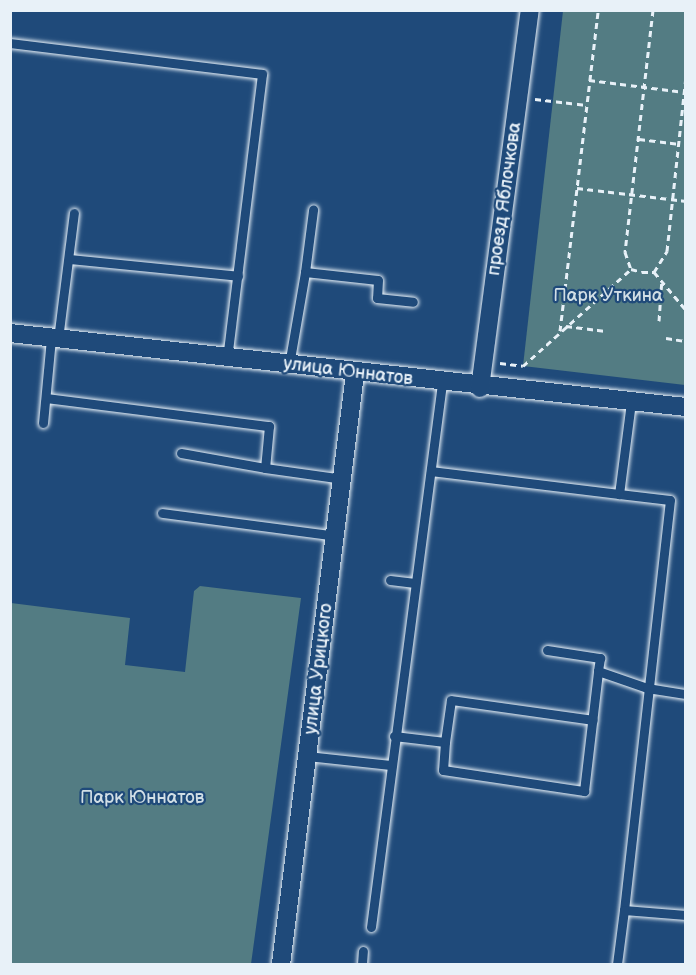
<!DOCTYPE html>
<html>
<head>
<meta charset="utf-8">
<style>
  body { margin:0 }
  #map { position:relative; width:696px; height:975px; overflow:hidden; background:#1f4a7a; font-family:"Balsamiq Sans",sans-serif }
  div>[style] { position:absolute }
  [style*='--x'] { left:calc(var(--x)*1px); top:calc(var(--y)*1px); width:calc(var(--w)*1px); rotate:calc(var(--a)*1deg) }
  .green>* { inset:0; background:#537c83 }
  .path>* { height:3px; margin-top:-1.5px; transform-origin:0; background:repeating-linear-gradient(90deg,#e8f1f8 0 6px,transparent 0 10.5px) }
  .roads { filter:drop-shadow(0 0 2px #e8f1f8) drop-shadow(0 0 2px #e8f1f8) }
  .service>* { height:9px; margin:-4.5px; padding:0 4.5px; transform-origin:4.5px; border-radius:4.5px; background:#1f4a7a }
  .minor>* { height:18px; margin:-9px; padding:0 9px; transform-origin:9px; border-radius:9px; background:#1f4a7a }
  span { translate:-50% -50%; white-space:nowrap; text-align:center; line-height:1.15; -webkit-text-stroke:4.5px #1f4a7a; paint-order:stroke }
  .street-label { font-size:18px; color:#e8f1f8 }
  .park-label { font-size:18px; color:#d2dfe6 }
  .frame { position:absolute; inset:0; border:12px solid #e8f1f8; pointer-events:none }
</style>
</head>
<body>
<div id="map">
  <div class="green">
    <div style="clip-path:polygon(563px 11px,685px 11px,685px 385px,523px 366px)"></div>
    <div style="clip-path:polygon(200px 586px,301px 598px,251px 964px,11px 964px,11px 603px,130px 618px,125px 665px,185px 672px,194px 591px)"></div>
  </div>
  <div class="path">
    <div style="--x:653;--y:10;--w:244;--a:96.6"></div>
    <div style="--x:625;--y:252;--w:18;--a:71"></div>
    <div style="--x:631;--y:269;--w:11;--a:15"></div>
    <div style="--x:642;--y:272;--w:12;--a:0"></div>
    <div style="--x:654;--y:272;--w:25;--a:-58"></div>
    <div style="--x:667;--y:251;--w:175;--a:-83.8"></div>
    <div style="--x:589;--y:80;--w:96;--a:7.2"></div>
    <div style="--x:535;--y:99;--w:52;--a:6.6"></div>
    <div style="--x:639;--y:139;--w:39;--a:7"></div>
    <div style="--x:577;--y:188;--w:110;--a:6.8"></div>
    <div style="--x:654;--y:272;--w:50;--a:49.9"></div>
    <div style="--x:659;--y:321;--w:39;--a:-86"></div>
    <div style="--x:566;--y:326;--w:40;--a:7.1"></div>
    <div style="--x:560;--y:331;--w:323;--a:-83.2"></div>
    <div style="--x:666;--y:338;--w:20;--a:9"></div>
    <div style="--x:500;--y:363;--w:23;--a:7"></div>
    <div style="--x:523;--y:366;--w:145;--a:-41.9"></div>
  </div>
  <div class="roads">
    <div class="service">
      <div style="--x:10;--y:43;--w:254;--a:7"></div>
      <div style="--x:262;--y:74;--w:286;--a:97"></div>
      <div style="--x:69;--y:259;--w:170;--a:5.7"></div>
      <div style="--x:305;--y:272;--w:63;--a:-82.6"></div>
      <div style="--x:58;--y:339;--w:127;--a:-82.8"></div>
      <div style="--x:289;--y:365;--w:94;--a:-80.2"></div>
      <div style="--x:305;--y:272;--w:73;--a:6.3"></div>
      <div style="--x:378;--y:280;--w:18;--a:93"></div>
      <div style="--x:377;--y:298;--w:36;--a:6"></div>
      <div style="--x:46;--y:398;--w:225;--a:7.2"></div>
      <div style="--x:269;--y:426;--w:42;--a:95.4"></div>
      <div style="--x:265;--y:468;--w:79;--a:8"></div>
      <div style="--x:631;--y:402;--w:93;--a:97.4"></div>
      <div style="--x:619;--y:494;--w:51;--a:6.7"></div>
      <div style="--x:670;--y:500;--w:413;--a:96.4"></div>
      <div style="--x:624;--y:910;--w:62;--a:4.6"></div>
      <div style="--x:43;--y:423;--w:85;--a:-84.6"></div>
      <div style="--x:181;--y:453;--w:85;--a:10.1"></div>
      <div style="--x:431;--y:471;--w:189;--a:7"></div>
      <div style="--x:162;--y:513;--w:176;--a:7.5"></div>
      <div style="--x:390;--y:580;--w:25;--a:7"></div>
      <div style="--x:547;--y:650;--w:54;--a:8.6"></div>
      <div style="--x:600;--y:658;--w:13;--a:99"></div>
      <div style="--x:394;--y:736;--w:51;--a:6.7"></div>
      <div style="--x:445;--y:742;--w:28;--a:94"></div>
      <div style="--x:443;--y:770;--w:143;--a:8.5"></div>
      <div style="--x:584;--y:791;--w:121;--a:-83.3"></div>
      <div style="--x:598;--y:671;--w:52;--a:19.1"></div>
      <div style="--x:647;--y:688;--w:39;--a:9"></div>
      <div style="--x:445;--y:742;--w:42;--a:-81.9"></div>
      <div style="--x:451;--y:700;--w:143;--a:8"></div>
      <div style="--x:307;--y:756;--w:84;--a:6.1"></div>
      <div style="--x:371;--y:927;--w:549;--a:-82.56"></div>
      <div style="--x:362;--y:964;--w:13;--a:-86"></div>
      <div style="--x:617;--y:964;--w:54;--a:-82.6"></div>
    </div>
    <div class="minor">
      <div style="--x:10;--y:333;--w:680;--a:6.25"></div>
      <div style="--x:480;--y:388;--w:381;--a:-82.5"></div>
      <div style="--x:281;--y:964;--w:595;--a:-82.85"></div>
    </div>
  </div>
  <div class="street-label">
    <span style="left:505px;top:199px;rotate:-82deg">проезд Яблочкова</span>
    <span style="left:348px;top:372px;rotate:7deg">улица Юннатов</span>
    <span style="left:319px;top:669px;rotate:-83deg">улица Урицкого</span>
  </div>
  <div class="park-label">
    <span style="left:608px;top:296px">Парк Уткина</span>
    <span style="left:142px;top:798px">Парк Юннатов</span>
  </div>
  <div class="frame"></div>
</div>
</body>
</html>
